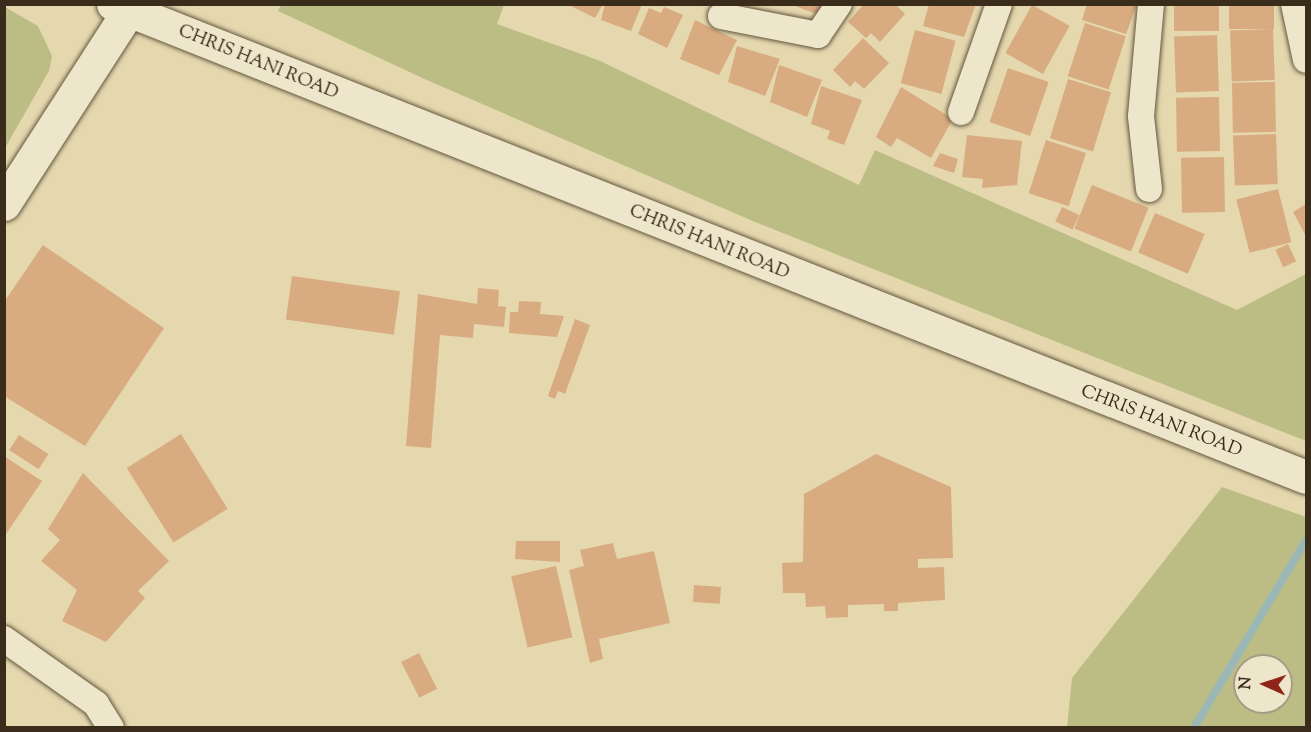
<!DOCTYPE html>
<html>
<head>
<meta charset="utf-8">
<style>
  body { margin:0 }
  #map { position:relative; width:1311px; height:732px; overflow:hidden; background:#e5d8af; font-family:"Sorts Mill Goudy",serif }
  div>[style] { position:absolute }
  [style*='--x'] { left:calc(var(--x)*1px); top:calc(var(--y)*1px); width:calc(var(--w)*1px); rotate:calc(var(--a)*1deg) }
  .green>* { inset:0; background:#bcbc85 }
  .stream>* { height:8px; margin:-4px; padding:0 4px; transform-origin:4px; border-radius:4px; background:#9bb7b6 }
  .building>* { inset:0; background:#d9ab80; transform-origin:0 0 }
  .roads { filter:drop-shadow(0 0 2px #64573f) drop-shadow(0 0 2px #64573f) }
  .street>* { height:26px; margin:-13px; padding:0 13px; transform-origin:13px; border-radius:13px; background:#eee6cb }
  .secondary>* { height:33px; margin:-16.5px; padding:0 16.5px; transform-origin:16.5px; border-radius:16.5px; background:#eee6cb }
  span { translate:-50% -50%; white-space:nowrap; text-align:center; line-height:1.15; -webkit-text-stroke:5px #eee6cb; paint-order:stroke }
  .street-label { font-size:18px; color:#392c1a }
  .frame { position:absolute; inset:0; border:6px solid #392c1a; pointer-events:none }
  .north { position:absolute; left:1233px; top:654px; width:60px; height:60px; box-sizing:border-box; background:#eee6cb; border:2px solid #a69c84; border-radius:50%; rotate:273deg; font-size:16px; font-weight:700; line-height:24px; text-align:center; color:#392c1a }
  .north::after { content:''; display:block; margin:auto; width:21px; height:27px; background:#8f2418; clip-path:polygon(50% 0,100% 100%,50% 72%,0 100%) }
</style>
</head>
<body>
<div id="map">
  <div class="green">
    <div style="clip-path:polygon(282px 4px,504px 5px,497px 24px,598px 60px,859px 185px,875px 150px,1237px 310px,1306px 274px,1306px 441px,755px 222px,429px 81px,278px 11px)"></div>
    <div style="clip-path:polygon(5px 7px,38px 26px,52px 56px,49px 71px,5px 148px)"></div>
    <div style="clip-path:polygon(evenodd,1222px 487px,1306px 517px,1306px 727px,1067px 727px,1072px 678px,1222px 487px,1245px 666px,1281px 666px,1281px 702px,1245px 702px,1245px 666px)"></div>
  </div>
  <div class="stream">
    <div style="--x:1194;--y:728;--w:219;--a:-59.2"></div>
  </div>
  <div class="building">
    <div style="clip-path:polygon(567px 4px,603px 4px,595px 18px)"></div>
    <div style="clip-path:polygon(605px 4px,642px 4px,631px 31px,601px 20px)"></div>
    <div style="clip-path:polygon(789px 4px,830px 4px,823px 16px)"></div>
    <div style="clip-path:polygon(864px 4px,895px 4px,905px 14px,880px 42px,871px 33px,866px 38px,848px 22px)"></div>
    <div style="clip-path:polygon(929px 4px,976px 4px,964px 37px,923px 26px)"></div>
    <div style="clip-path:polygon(1087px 4px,1137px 4px,1126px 34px,1082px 20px)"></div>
    <div style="left:1174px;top:4px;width:45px;height:27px"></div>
    <div style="left:1229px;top:4px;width:45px;height:25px"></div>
    <div style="left:1032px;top:5px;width:43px;height:55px;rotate:29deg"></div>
    <div style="clip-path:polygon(664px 7px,683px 15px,667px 48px,638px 34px,649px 8px,661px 13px)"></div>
    <div style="clip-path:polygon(695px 20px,737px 40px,719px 75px,680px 59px)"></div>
    <div style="left:1085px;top:23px;width:43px;height:56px;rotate:18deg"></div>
    <div style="left:1273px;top:29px;width:51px;height:43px;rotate:88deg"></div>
    <div style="left:915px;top:30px;width:42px;height:55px;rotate:15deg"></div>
    <div style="left:1217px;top:35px;width:56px;height:43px;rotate:88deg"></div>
    <div style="clip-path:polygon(863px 38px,889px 63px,864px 89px,855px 81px,850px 87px,833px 70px)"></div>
    <div style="clip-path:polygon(737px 46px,780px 59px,765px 96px,728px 82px)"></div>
    <div style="clip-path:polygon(779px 65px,822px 80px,807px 117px,770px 102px)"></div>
    <div style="left:1008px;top:68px;width:43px;height:57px;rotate:19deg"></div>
    <div style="left:1068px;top:79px;width:45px;height:62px;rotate:17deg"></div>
    <div style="left:1275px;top:82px;width:50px;height:43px;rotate:89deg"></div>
    <div style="clip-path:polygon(821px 86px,862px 100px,844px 145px,827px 139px,830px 131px,811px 124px)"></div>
    <div style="clip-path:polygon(901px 87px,953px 119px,931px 158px,897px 138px,891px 147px,876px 137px)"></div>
    <div style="left:1219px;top:97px;width:54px;height:43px;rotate:89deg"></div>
    <div style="left:1276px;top:134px;width:50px;height:43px;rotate:88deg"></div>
    <div style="clip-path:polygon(967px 135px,1022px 141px,1017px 185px,982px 188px,983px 179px,962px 177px)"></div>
    <div style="left:1046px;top:140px;width:42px;height:56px;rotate:18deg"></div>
    <div style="clip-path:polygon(940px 153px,958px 159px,954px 173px,933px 166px)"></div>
    <div style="left:1224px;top:157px;width:55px;height:43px;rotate:89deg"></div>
    <div style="left:1092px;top:185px;width:61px;height:47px;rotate:22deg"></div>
    <div style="left:1278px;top:189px;width:55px;height:43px;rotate:76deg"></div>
    <div style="clip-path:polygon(1306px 204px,1306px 236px,1293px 212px)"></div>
    <div style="left:1062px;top:207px;width:19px;height:16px;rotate:25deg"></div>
    <div style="left:1155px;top:213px;width:54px;height:43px;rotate:23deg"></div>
    <div style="left:1288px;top:244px;width:19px;height:14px;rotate:65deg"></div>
    <div style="clip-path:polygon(43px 245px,164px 328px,85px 446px,4px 396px,4px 302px)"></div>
    <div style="left:292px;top:276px;width:109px;height:44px;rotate:8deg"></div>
    <div style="clip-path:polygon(478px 288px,499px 290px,498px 306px,506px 307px,504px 327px,474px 324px,473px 338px,440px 335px,431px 448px,406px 446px,418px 294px,477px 304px)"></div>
    <div style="clip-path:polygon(519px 301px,541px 302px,540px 314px,564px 316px,557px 337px,509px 333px,510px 312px,518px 312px)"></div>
    <div style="clip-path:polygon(575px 319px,590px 325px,565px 394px,558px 391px,555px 399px,548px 396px)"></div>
    <div style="left:181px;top:434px;width:88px;height:64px;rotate:58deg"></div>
    <div style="left:19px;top:435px;width:35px;height:18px;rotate:33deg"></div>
    <div style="clip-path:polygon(876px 454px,951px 487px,953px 558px,918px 559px,918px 568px,944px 567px,945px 600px,898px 603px,898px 611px,884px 611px,884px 604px,848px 605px,848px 617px,826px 618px,825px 606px,806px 607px,805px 593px,783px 593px,782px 563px,803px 562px,804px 494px)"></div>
    <div style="clip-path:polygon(4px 456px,42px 481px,4px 537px)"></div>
    <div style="clip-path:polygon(83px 473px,169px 561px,138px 591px,145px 598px,106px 642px,62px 621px,77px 590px,41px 561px,60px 540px,48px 529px)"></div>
    <div style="clip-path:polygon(516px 541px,560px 541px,560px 562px,515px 559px)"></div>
    <div style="clip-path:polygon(613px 543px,617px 559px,654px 551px,670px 623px,599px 639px,603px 659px,590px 663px,569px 570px,584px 566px,580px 550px)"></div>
    <div style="left:556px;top:566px;width:73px;height:46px;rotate:77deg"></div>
    <div style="left:694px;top:585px;width:27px;height:17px;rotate:4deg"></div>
    <div style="left:419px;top:653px;width:40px;height:20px;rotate:63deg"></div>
  </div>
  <div class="roads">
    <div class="street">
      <div style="--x:1294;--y:4;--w:57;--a:77.9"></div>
      <div style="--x:721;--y:16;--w:99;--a:11.1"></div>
      <div style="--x:818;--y:35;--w:37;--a:-56"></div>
      <div style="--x:961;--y:112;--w:114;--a:-70.6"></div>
      <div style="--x:1149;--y:189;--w:73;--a:-96.3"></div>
      <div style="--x:1141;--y:116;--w:112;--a:-84.9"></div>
      <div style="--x:4;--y:639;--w:113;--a:35.2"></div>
      <div style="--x:96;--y:704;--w:28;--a:58"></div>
    </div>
    <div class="secondary">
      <div style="--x:113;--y:4;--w:1283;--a:21.63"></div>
      <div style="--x:4;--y:204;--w:238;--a:-57.2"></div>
    </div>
  </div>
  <div class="street-label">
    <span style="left:258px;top:63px;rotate:22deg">CHRIS HANI ROAD</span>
    <span style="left:709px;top:243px;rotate:22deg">CHRIS HANI ROAD</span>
    <span style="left:1161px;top:422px;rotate:21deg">CHRIS HANI ROAD</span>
  </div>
  <div class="frame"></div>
  <div class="north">N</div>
</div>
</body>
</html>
